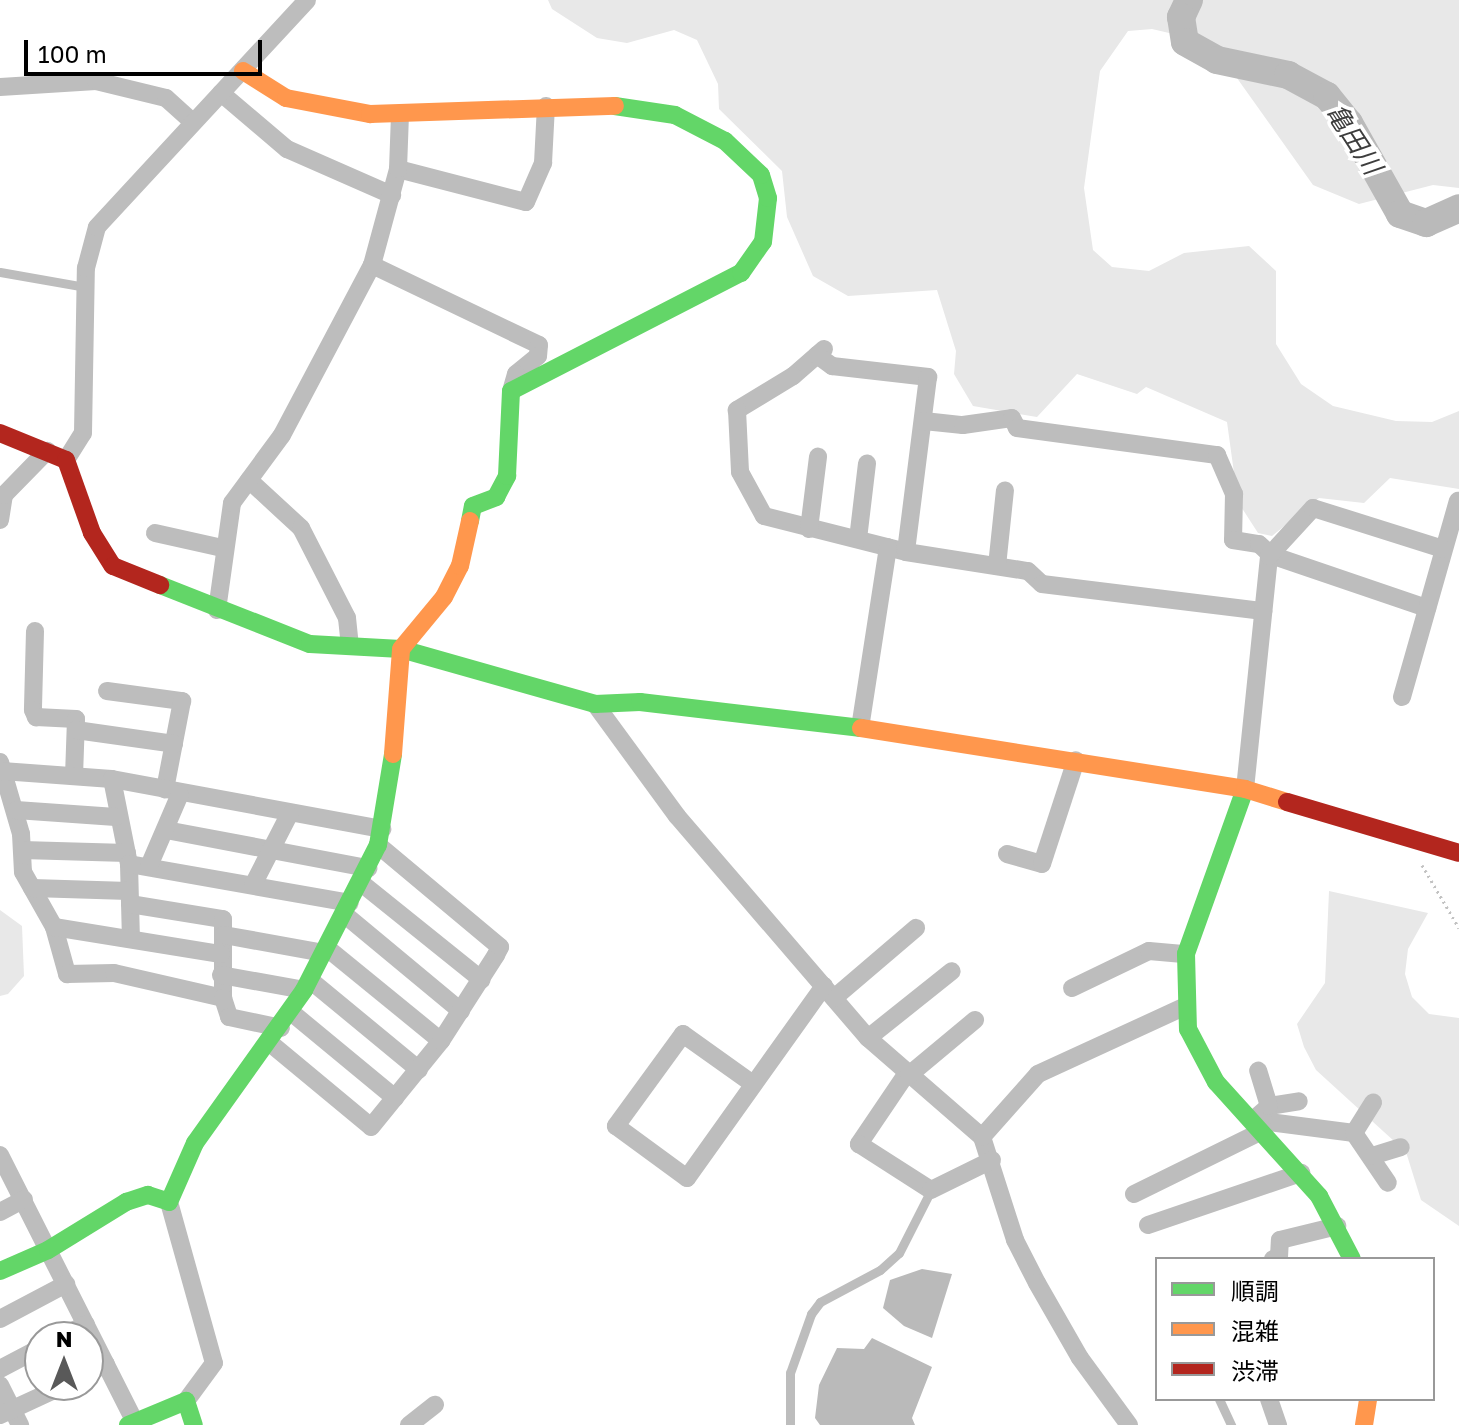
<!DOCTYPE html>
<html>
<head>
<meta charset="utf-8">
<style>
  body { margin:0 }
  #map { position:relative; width:1459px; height:1425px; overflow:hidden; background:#fff; font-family:"Golos Text","Noto Sans JP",sans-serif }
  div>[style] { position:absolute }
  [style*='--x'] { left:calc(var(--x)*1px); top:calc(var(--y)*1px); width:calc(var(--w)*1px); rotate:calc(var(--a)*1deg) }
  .green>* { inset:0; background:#e8e8e8 }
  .water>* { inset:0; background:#bababa }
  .river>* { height:28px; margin:-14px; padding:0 14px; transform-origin:14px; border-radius:14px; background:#bababa }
  .path>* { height:3px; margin-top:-1.5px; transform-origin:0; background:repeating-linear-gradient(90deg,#c2c2c2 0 2px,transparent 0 6px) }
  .lane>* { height:9px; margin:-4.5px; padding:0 4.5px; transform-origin:4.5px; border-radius:4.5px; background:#bdbdbd }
  .street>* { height:18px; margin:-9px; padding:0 9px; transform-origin:9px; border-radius:9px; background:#bdbdbd }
  .fast>* { height:18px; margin:-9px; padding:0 9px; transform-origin:9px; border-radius:9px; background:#63d668 }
  .slow>* { height:18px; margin:-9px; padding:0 9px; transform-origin:9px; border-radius:9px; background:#ff974d }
  .jam>* { height:18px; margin:-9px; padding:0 9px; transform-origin:9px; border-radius:9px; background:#b3261e }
  span { translate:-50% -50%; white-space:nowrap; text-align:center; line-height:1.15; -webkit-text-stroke:7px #fff; paint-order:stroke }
  .water-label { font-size:26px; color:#3d3d3d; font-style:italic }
  .legend { position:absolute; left:1155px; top:1257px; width:280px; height:144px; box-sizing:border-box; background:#fff; border:2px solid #999; margin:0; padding:10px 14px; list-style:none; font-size:24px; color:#000 }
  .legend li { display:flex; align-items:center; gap:16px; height:40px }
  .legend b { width:40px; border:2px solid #999 }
  .north { position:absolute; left:24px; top:1321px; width:80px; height:80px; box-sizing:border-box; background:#fff; border:2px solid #999; border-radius:50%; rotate:0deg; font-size:22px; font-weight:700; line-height:32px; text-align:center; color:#000 }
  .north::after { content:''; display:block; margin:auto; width:28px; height:36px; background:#595959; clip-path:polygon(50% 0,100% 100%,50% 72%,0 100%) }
  .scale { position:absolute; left:24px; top:40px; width:238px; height:36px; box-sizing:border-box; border:4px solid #000; border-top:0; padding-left:10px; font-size:24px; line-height:28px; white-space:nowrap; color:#000; -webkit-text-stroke:6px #fff; paint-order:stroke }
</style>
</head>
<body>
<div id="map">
  <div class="green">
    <div style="clip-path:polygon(548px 0,1459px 0,1459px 188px,1433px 185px,1359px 204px,1313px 185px,1212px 43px,1152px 29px,1128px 31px,1100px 71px,1084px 188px,1093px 250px,1112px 267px,1149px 271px,1184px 253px,1249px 246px,1276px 271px,1276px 344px,1301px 384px,1333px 406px,1396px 421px,1432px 422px,1459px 411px,1459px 489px,1390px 478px,1364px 503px,1319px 498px,1272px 536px,1258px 533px,1238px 502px,1227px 422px,1146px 387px,1137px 394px,1077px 374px,1037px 417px,973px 406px,954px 374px,956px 351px,937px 290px,848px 296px,813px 276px,787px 217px,782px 171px,719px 109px,718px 84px,697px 40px,674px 30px,627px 43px,597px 38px,552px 9px)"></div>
    <div style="clip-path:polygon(1329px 891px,1428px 913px,1408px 949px,1405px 974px,1412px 997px,1429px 1014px,1459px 1018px,1459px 1226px,1421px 1200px,1406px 1152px,1316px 1070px,1304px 1047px,1297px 1024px,1325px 983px)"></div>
    <div style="clip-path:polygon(0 910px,22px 926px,24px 976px,8px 994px,0 996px)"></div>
  </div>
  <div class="water">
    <div style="clip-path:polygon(922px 1269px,952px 1274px,932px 1338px,904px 1326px,883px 1308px,890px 1280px)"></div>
    <div style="clip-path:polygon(872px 1338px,932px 1367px,912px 1418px,915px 1425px,820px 1425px,815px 1418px,819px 1385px,837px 1348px,864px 1349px)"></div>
  </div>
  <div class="river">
    <div style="--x:1189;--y:0;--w:19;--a:115"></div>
    <div style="--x:1181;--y:17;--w:25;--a:81"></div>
    <div style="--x:1185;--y:42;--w:37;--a:29"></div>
    <div style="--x:1217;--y:60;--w:73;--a:11.9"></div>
    <div style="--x:1288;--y:75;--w:44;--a:28.3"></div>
    <div style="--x:1327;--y:96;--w:35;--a:51"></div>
    <div style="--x:1349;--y:123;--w:104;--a:60.7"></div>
    <div style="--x:1400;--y:214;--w:28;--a:19"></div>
    <div style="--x:1426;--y:223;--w:36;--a:-24"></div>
  </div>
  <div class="path">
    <div style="--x:1422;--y:865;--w:73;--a:59.6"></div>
  </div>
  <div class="lane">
    <div style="--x:0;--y:272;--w:86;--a:10"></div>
    <div style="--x:1219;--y:1399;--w:29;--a:65"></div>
    <div style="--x:790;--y:1425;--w:52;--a:-90"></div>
    <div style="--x:790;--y:1373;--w:63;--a:-70.4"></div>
    <div style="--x:811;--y:1314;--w:15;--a:-53"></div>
    <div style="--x:820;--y:1302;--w:68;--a:-28.1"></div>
    <div style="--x:880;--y:1270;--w:25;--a:-42"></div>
    <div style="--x:899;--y:1253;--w:71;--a:-63.1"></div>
  </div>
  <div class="street">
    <div style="--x:0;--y:87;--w:96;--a:-3.6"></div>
    <div style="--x:96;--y:81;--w:72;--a:13.7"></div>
    <div style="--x:166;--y:98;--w:36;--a:42"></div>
    <div style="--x:221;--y:93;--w:87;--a:40.3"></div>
    <div style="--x:287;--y:149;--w:115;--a:23.7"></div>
    <div style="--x:398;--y:169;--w:132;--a:14.5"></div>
    <div style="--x:526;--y:202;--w:43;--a:-66.4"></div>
    <div style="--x:543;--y:163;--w:57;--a:-87"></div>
    <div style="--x:372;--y:265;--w:185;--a:25.6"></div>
    <div style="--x:539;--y:345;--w:11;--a:95"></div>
    <div style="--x:538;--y:356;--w:28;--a:141"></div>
    <div style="--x:516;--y:374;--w:18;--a:106"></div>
    <div style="--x:824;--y:349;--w:41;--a:138.9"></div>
    <div style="--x:793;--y:376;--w:66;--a:148.7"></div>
    <div style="--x:737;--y:410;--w:62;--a:87.2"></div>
    <div style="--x:740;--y:472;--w:50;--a:61.4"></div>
    <div style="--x:764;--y:516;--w:146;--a:14.2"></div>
    <div style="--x:906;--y:552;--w:123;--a:8.9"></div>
    <div style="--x:1028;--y:571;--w:19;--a:43"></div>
    <div style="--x:1042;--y:584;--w:223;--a:7"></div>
    <div style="--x:817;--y:355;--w:19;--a:36"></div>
    <div style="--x:832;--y:366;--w:97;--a:6.5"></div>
    <div style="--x:928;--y:377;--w:176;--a:97.2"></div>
    <div style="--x:924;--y:421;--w:39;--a:6"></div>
    <div style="--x:963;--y:425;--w:49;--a:-8.1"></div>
    <div style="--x:1012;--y:418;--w:11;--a:63"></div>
    <div style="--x:1017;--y:428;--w:202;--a:7.7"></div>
    <div style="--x:1217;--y:455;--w:43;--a:66.4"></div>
    <div style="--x:1234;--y:494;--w:46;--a:91.2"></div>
    <div style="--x:1233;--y:540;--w:26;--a:9"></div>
    <div style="--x:1259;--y:544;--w:16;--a:43"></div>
    <div style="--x:1271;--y:555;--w:165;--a:18.8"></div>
    <div style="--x:66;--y:460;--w:32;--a:-58"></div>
    <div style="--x:83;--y:433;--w:165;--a:-89"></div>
    <div style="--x:86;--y:268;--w:42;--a:-75"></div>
    <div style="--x:97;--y:227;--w:309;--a:-47.2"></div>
    <div style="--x:249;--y:480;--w:71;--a:42.7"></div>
    <div style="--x:301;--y:528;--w:101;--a:62.9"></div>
    <div style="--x:347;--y:618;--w:28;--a:84"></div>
    <div style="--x:0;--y:520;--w:25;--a:-81"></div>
    <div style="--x:4;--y:495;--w:62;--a:-45.7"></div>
    <div style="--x:809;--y:529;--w:73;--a:-82.9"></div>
    <div style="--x:155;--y:533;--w:69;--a:12.6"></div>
    <div style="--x:858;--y:539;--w:76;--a:-83.2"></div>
    <div style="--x:997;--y:566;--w:76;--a:-84"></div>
    <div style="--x:217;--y:610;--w:108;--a:-82"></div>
    <div style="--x:232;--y:503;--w:84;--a:-53.7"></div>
    <div style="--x:282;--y:435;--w:192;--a:-62.1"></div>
    <div style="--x:372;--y:265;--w:99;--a:-74.8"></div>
    <div style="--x:398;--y:169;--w:55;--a:-87.9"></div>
    <div style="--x:35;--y:631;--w:79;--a:91.5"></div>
    <div style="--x:33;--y:710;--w:8;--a:67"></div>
    <div style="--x:36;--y:717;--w:40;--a:2.9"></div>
    <div style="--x:76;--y:719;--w:56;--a:92"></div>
    <div style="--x:107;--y:691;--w:76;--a:7.6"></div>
    <div style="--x:182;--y:701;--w:90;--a:100.9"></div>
    <div style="--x:1402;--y:697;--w:204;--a:-74.1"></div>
    <div style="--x:595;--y:704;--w:139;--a:53.8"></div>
    <div style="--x:677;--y:816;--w:293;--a:49.3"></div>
    <div style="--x:868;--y:1038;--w:151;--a:41"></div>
    <div style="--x:982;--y:1137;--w:108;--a:72.2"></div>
    <div style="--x:1015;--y:1240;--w:48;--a:62.9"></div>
    <div style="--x:1037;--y:1283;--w:86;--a:60.2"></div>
    <div style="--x:1080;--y:1358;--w:83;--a:53.8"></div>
    <div style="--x:860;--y:728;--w:183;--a:-81.2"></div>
    <div style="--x:76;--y:730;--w:99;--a:8.1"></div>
    <div style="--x:0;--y:762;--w:75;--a:73.7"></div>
    <div style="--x:21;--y:834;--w:38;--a:87"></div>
    <div style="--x:23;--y:872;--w:63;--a:60.6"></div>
    <div style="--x:54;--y:927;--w:49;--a:74.5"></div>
    <div style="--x:67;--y:974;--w:47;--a:-1.2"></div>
    <div style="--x:114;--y:973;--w:112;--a:12.9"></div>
    <div style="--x:2;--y:771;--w:110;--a:4.2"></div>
    <div style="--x:112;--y:779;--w:275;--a:10.5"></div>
    <div style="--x:112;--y:779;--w:87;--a:78.7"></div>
    <div style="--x:129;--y:864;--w:75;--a:88.5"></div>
    <div style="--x:1245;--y:789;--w:234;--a:-84.1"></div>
    <div style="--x:1269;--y:556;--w:65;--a:-47.5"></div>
    <div style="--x:1313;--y:508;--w:136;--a:17.5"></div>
    <div style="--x:16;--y:810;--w:100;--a:4"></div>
    <div style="--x:166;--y:830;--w:206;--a:10.7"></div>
    <div style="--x:22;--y:850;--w:105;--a:1.6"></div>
    <div style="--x:1007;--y:854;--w:36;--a:16"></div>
    <div style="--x:1042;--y:864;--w:109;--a:-71.9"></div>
    <div style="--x:129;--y:864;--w:224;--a:10"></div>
    <div style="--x:149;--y:866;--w:78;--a:-66.7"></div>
    <div style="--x:360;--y:882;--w:156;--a:38.8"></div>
    <div style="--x:253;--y:885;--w:79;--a:-62.8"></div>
    <div style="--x:32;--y:888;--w:97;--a:1.8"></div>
    <div style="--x:130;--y:904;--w:94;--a:9.2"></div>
    <div style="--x:223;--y:919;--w:79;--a:90"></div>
    <div style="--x:223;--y:998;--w:20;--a:72"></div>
    <div style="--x:229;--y:1017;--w:53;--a:11.9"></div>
    <div style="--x:344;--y:914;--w:152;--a:39.7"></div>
    <div style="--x:54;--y:927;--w:169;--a:9.2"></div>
    <div style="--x:224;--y:935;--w:102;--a:10.2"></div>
    <div style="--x:327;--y:948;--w:147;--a:39.2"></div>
    <div style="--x:221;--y:975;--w:84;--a:10.2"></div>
    <div style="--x:310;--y:980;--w:141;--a:39.5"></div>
    <div style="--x:1072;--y:988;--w:85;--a:-25.7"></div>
    <div style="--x:1149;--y:951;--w:37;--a:5"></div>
    <div style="--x:834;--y:998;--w:108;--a:-40.5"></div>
    <div style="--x:291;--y:1012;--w:135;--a:39.6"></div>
    <div style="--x:868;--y:1038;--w:107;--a:-38.6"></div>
    <div style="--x:270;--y:1043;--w:131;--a:39.7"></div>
    <div style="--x:371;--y:1127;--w:111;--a:-50.9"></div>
    <div style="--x:441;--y:1041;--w:102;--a:-57.4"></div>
    <div style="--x:496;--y:955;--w:9;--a:-63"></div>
    <div style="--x:500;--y:947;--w:159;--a:-140.1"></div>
    <div style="--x:907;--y:1073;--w:86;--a:124.1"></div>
    <div style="--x:859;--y:1144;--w:85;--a:32.6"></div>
    <div style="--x:931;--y:1190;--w:68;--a:-26.2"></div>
    <div style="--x:909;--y:1075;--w:86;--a:-39.8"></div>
    <div style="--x:753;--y:1084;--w:86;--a:-144.5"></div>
    <div style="--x:683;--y:1034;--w:114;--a:126.1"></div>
    <div style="--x:616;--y:1126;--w:88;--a:36.2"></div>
    <div style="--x:687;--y:1178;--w:236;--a:-54.5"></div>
    <div style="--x:1269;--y:1106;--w:30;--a:-9"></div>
    <div style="--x:1253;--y:1120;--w:102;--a:7.3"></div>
    <div style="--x:1354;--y:1133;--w:60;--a:55.8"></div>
    <div style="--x:1253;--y:1120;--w:21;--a:-41"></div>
    <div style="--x:1269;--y:1106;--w:37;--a:-107"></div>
    <div style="--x:1354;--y:1133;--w:36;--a:-58"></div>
    <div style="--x:982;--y:1137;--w:84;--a:-48.4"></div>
    <div style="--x:1038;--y:1074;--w:161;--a:-24.7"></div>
    <div style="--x:0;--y:1155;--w:299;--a:63.2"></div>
    <div style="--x:1372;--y:1156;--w:30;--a:-17"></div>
    <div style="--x:1134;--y:1194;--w:145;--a:-26.2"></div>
    <div style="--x:169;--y:1202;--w:167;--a:74.4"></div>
    <div style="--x:214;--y:1363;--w:47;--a:126.4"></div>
    <div style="--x:0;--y:1212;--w:27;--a:-28"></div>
    <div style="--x:1148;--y:1225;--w:162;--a:-18.8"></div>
    <div style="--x:1273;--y:1259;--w:6;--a:-18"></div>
    <div style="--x:1279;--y:1257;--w:17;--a:-87"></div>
    <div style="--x:1280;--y:1240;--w:59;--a:-13.8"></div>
    <div style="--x:0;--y:1319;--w:75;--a:-27.9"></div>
    <div style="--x:61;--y:1337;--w:28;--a:-27"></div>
    <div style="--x:0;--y:1369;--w:45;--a:-27.7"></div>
    <div style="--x:88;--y:1373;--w:20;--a:-27"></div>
    <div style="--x:0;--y:1385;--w:45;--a:63.4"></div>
    <div style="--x:1269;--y:1399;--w:28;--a:71"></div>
    <div style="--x:0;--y:1415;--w:72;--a:-24.8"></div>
    <div style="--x:409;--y:1425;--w:33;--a:-38"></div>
  </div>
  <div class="fast">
    <div style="--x:470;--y:521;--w:15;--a:-79"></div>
    <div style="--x:473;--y:506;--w:25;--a:-21"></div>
    <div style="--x:496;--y:497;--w:24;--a:-62"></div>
    <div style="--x:507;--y:476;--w:85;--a:-87.3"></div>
    <div style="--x:511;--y:391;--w:259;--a:-27.2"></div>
    <div style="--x:741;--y:273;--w:38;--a:-55"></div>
    <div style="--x:763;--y:242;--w:44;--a:-83.5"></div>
    <div style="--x:768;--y:198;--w:24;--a:-107"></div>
    <div style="--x:761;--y:175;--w:50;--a:-136.6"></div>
    <div style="--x:725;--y:141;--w:56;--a:-152.5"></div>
    <div style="--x:675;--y:115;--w:61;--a:-171.5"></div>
    <div style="--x:160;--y:585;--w:161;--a:21.5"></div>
    <div style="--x:310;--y:644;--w:91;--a:3.1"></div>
    <div style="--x:401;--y:649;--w:202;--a:15.8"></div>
    <div style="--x:595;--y:704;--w:45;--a:-2.5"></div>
    <div style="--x:640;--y:702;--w:223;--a:6.7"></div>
    <div style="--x:1245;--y:789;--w:175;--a:109.7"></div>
    <div style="--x:1186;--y:954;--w:75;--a:88.5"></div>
    <div style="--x:1188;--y:1029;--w:60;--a:62.2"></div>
    <div style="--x:1216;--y:1082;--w:154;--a:47.9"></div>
    <div style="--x:1319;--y:1196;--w:71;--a:62.4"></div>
    <div style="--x:0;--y:1271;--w:52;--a:-23.6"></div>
    <div style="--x:48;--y:1250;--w:92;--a:-31.6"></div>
    <div style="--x:126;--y:1202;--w:23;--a:-18"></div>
    <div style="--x:148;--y:1195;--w:22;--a:18"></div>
    <div style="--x:169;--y:1202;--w:64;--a:-66.2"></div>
    <div style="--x:195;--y:1143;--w:188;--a:-54.5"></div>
    <div style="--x:304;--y:990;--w:163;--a:-63"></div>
    <div style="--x:378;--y:845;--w:92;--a:-80.6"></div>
    <div style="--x:128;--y:1425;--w:63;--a:-22.5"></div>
    <div style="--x:186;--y:1401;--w:25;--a:72"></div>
  </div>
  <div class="slow">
    <div style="--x:243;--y:71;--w:51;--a:32.1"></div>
    <div style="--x:286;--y:98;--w:86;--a:10.8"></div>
    <div style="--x:370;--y:114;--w:245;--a:-1.9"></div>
    <div style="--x:861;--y:728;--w:389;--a:9"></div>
    <div style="--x:1245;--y:789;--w:44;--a:17.2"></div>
    <div style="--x:393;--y:754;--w:105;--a:-85.6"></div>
    <div style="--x:401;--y:649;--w:67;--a:-50.4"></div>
    <div style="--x:444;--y:597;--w:35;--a:-63"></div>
    <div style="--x:460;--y:566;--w:46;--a:-77.5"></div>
    <div style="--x:1364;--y:1425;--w:26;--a:-81"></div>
  </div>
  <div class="jam">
    <div style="--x:0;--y:433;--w:71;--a:22.2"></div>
    <div style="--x:66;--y:460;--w:77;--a:70.4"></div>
    <div style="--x:92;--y:533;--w:39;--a:58"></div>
    <div style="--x:113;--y:566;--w:51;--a:22"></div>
    <div style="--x:1287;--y:802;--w:179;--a:16.5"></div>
  </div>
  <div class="water-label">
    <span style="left:1354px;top:139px;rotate:57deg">亀田川</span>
  </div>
  <ul class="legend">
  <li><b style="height:10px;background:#63d668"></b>順調</li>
  <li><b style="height:10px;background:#ff974d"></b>混雑</li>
  <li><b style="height:10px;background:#b3261e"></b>渋滞</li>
  </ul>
  <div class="north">N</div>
  <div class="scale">100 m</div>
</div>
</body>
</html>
